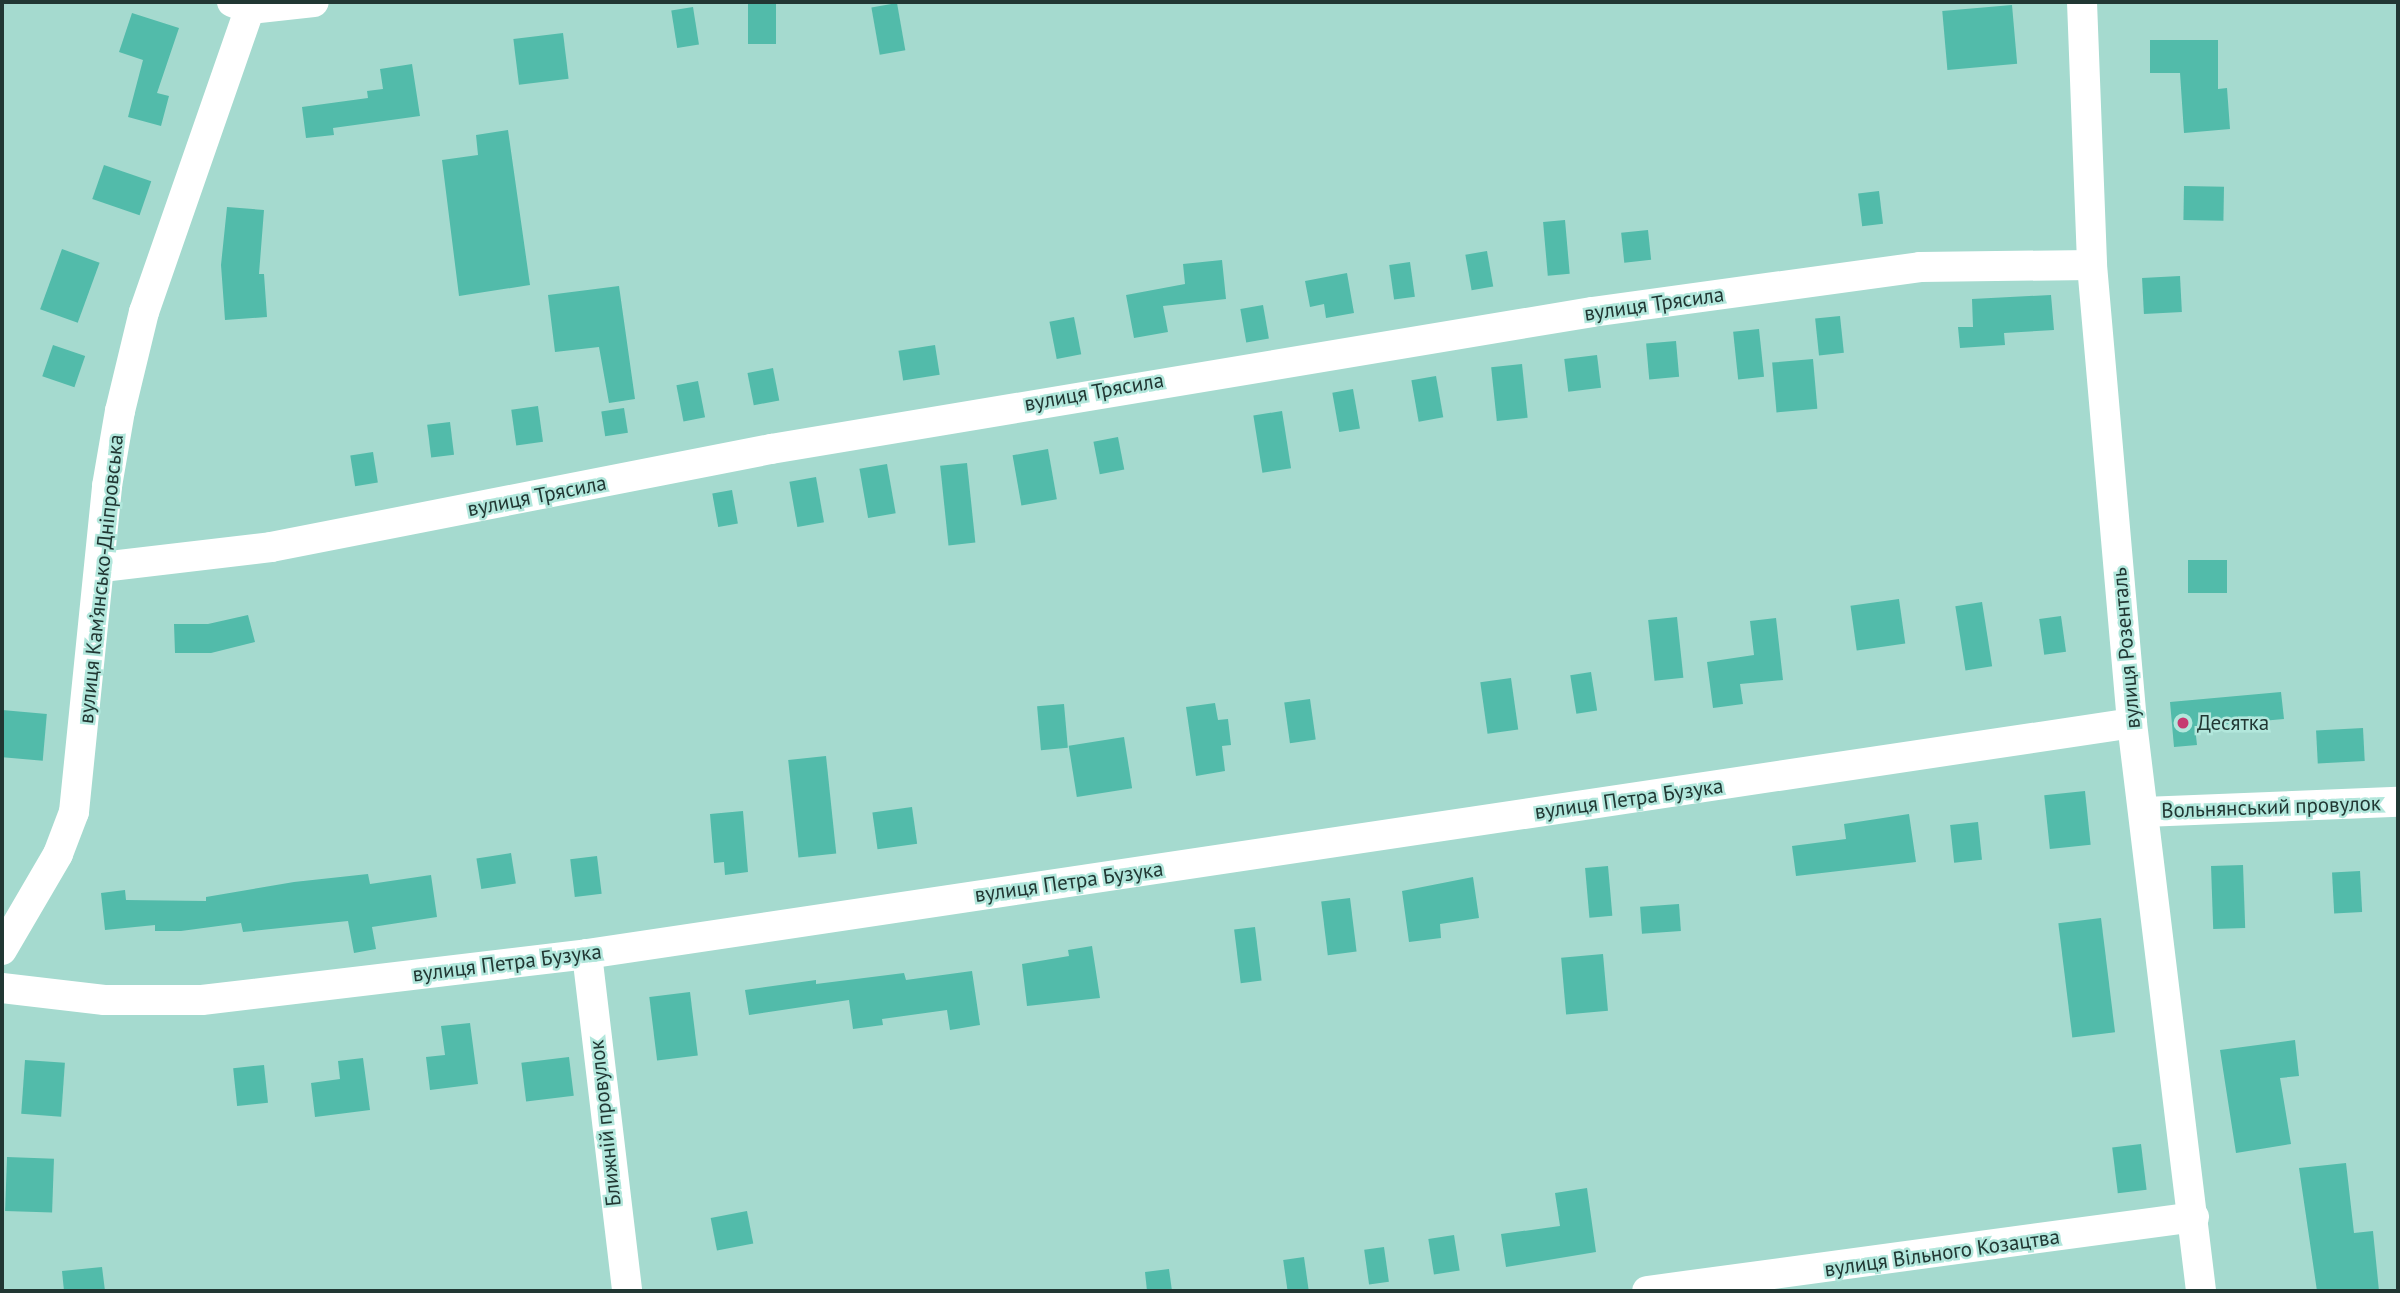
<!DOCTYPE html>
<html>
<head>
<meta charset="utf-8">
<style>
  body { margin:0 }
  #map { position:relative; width:2400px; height:1293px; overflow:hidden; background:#a5dacf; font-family:"PT Sans",sans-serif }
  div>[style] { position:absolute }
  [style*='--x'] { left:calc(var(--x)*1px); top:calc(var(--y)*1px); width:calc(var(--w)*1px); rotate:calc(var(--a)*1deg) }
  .building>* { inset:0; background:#52bbaa; transform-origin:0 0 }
  .minor>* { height:30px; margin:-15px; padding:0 15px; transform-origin:15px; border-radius:15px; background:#fff }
  .dots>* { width:19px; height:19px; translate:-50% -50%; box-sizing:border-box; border:4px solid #b2e7dc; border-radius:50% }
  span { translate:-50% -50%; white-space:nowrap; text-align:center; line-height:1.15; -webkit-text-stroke:5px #b2e7dc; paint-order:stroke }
  .street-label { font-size:21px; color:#213733 }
  .poi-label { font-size:21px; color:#213733 }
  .left { translate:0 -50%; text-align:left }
  .frame { position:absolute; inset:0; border:4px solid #213733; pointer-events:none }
</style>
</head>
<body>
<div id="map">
  <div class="building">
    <div style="left:748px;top:2px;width:28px;height:42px"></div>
    <div style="left:897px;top:3px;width:48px;height:26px;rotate:80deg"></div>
    <div style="left:2012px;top:5px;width:59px;height:70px;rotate:85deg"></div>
    <div style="left:693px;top:7px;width:38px;height:22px;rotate:81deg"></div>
    <div style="clip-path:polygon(132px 13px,179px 28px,157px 93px,169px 96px,161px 126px,128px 117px,143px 60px,119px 52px)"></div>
    <div style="left:563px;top:33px;width:46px;height:50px;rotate:83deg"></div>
    <div style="clip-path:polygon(2150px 40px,2218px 40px,2218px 89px,2227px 88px,2230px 129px,2184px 133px,2180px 73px,2150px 73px)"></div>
    <div style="clip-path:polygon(412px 64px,420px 116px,333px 128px,334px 135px,306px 138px,302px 107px,368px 98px,367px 91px,383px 89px,380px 69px)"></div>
    <div style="clip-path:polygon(508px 130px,530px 285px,459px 296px,442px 160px,478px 155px,476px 135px)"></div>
    <div style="left:104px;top:165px;width:50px;height:36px;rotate:19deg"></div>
    <div style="left:2184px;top:186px;width:40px;height:34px;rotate:1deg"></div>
    <div style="left:1879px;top:191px;width:33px;height:21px;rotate:83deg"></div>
    <div style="clip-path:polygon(227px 207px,264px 210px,259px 274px,264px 274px,267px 317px,225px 320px,221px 265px)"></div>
    <div style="left:1565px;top:220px;width:54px;height:22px;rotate:85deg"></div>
    <div style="left:1648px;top:230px;width:30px;height:27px;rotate:84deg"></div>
    <div style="left:62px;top:249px;width:40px;height:64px;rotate:20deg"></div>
    <div style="left:1487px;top:251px;width:36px;height:22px;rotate:80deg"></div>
    <div style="clip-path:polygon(1222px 260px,1226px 299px,1163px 306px,1168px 332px,1134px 338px,1126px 295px,1185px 284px,1183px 264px)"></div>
    <div style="left:1410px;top:262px;width:35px;height:21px;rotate:82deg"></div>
    <div style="clip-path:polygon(1347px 273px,1354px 313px,1326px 318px,1324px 304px,1310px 307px,1305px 281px)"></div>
    <div style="left:2180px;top:276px;width:36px;height:38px;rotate:87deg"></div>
    <div style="clip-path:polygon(619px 286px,635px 399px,609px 403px,599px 347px,555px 352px,548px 295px)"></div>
    <div style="clip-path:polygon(2051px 295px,2054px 330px,2004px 333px,2005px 345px,1960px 348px,1958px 327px,1973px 327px,1972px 299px)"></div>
    <div style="left:1263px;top:305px;width:34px;height:23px;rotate:80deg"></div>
    <div style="left:1840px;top:316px;width:37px;height:25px;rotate:84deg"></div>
    <div style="left:1074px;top:317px;width:38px;height:25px;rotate:79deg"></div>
    <div style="left:1759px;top:329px;width:48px;height:26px;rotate:84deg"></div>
    <div style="left:1676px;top:341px;width:36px;height:30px;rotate:85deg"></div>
    <div style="left:53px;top:345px;width:34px;height:33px;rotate:19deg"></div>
    <div style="left:935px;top:345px;width:30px;height:37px;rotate:81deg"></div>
    <div style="left:1597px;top:355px;width:33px;height:33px;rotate:83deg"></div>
    <div style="left:1813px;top:359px;width:50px;height:41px;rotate:85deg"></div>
    <div style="left:1522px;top:364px;width:54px;height:31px;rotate:84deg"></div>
    <div style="left:773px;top:368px;width:33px;height:26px;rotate:79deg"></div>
    <div style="left:1436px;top:376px;width:42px;height:25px;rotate:80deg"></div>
    <div style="left:698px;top:381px;width:37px;height:22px;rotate:79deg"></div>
    <div style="left:1353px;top:389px;width:40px;height:21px;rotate:80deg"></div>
    <div style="left:538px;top:406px;width:36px;height:27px;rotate:82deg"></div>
    <div style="left:624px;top:408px;width:25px;height:23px;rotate:81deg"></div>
    <div style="left:1282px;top:411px;width:58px;height:29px;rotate:81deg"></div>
    <div style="left:450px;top:422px;width:33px;height:23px;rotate:83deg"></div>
    <div style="left:1118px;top:437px;width:33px;height:25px;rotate:79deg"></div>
    <div style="left:1048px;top:449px;width:51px;height:36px;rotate:80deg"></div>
    <div style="left:373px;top:452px;width:31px;height:23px;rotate:81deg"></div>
    <div style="left:967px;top:463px;width:80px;height:27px;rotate:84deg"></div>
    <div style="left:887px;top:464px;width:50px;height:28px;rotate:80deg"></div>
    <div style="left:816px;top:477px;width:46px;height:27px;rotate:80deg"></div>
    <div style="left:732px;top:490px;width:34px;height:20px;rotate:80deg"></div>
    <div style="left:2188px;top:560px;width:39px;height:33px"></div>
    <div style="left:1899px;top:599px;width:45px;height:49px;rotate:82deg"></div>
    <div style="left:1982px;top:602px;width:65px;height:27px;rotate:81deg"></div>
    <div style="clip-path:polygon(248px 615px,255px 642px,211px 653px,175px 653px,174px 624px,208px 624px)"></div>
    <div style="left:2061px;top:616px;width:36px;height:22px;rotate:82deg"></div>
    <div style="left:1677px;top:617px;width:61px;height:29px;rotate:84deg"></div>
    <div style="clip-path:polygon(1776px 618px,1783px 680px,1740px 684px,1743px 704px,1713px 708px,1707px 662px,1754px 655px,1750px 621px)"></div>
    <div style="left:1591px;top:672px;width:39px;height:21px;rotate:81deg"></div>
    <div style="left:1511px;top:678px;width:52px;height:31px;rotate:82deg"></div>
    <div style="clip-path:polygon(2281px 692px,2284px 719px,2195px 727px,2197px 745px,2174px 747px,2170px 702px)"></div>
    <div style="left:1310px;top:699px;width:41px;height:26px;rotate:82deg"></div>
    <div style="clip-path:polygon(1215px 703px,1218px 720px,1228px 719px,1231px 745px,1222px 746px,1225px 771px,1196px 776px,1186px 707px)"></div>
    <div style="left:1064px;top:704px;width:44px;height:27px;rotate:85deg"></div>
    <div style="left:2px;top:710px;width:45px;height:47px;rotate:5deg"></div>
    <div style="left:2363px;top:728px;width:33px;height:47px;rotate:87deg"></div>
    <div style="left:1124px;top:737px;width:52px;height:56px;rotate:81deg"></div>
    <div style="left:826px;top:756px;width:98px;height:38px;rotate:84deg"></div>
    <div style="left:2085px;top:791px;width:54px;height:41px;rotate:84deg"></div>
    <div style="left:912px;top:807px;width:37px;height:40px;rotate:82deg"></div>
    <div style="clip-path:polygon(743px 811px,748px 872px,725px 875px,724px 862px,714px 863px,710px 814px)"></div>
    <div style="clip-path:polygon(1909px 814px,1916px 862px,1796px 876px,1792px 846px,1846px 839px,1844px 824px)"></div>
    <div style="left:1978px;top:822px;width:38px;height:28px;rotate:84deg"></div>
    <div style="left:511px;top:853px;width:31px;height:35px;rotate:81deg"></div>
    <div style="left:597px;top:856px;width:38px;height:27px;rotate:83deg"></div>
    <div style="left:2243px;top:865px;width:63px;height:32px;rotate:88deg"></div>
    <div style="left:1608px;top:866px;width:50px;height:23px;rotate:85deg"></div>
    <div style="left:2360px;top:871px;width:41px;height:28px;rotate:87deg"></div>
    <div style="clip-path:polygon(368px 874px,370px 884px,431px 875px,437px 917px,372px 927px,376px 949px,354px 953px,348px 921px,243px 932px,241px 923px,181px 931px,155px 931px,155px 925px,105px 930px,101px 893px,125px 890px,126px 900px,206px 901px,206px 897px,294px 882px)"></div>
    <div style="clip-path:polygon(1473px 877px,1479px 918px,1440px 924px,1441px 938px,1409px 942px,1402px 891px)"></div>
    <div style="left:1350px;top:898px;width:54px;height:29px;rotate:83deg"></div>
    <div style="left:1679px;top:904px;width:27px;height:39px;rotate:86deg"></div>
    <div style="left:2101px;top:918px;width:115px;height:43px;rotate:83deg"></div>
    <div style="left:1255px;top:927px;width:54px;height:21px;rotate:83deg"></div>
    <div style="clip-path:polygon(1092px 946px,1100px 998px,1027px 1006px,1022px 964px,1069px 956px,1068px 950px)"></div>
    <div style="left:1603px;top:954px;width:57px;height:42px;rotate:85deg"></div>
    <div style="clip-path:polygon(972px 971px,980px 1025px,950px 1030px,947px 1010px,882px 1019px,883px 1025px,853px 1029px,849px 1000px,749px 1015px,745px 990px,816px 980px,816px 984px,904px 973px,906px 980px)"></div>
    <div style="left:690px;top:992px;width:64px;height:41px;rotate:83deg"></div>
    <div style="clip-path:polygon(470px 1023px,478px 1084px,430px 1090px,426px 1057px,445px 1055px,441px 1026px)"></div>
    <div style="clip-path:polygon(2295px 1040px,2299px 1076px,2280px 1078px,2291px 1144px,2236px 1153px,2220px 1050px)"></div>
    <div style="left:569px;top:1057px;width:39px;height:48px;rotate:83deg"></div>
    <div style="clip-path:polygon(363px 1058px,370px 1110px,315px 1117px,311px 1083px,340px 1079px,338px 1061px)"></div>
    <div style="left:25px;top:1060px;width:40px;height:54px;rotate:4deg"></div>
    <div style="left:264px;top:1065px;width:38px;height:31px;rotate:84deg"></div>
    <div style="left:2141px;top:1144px;width:46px;height:29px;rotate:83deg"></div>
    <div style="left:7px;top:1157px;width:47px;height:54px;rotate:2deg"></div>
    <div style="clip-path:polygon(2346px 1163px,2354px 1233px,2373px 1231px,2379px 1291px,2317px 1291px,2299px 1168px)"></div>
    <div style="clip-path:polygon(1587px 1188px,1596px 1252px,1506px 1267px,1501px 1234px,1560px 1226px,1555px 1193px)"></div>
    <div style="left:747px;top:1211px;width:33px;height:37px;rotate:79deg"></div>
    <div style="left:1454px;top:1235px;width:36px;height:26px;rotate:81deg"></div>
    <div style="left:1384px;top:1247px;width:35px;height:20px;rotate:82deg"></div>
    <div style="left:1304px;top:1257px;width:34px;height:21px;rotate:82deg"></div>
    <div style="clip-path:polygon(102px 1267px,105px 1291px,64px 1291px,62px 1271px)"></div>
    <div style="clip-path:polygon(1169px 1269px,1172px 1291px,1147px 1291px,1145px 1272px)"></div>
  </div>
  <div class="minor">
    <div style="--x:232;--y:2;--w:19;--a:21"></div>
    <div style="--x:250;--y:9;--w:64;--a:-6.2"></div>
    <div style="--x:2082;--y:2;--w:263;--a:87.8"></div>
    <div style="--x:2092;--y:265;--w:460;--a:85"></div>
    <div style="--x:2132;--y:723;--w:572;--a:83.07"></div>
    <div style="--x:102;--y:567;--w:170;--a:-6.7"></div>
    <div style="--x:271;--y:547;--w:510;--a:-11.09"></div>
    <div style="--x:771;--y:449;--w:832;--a:-9.47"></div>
    <div style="--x:1592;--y:312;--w:331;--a:-7.8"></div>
    <div style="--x:1920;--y:267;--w:172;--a:-0.7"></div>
    <div style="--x:2144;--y:812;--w:254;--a:-2.3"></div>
    <div style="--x:2;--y:950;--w:111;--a:-59.7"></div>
    <div style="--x:58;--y:854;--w:45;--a:-69.1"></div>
    <div style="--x:74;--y:812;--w:328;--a:-84.2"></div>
    <div style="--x:107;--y:486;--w:76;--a:-80.2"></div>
    <div style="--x:120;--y:411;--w:102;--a:-76.4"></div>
    <div style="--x:144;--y:312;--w:328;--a:-70.8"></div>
    <div style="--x:587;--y:954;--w:339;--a:83.2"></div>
    <div style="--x:2;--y:988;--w:103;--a:6.7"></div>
    <div style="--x:104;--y:1000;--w:98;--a:0"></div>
    <div style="--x:202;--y:1000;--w:388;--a:-6.8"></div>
    <div style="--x:587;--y:954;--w:1562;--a:-8.5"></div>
    <div style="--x:1647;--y:1291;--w:552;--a:-7.7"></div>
  </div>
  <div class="dots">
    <div style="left:2183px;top:723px;background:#c63b71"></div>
  </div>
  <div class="street-label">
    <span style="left:1654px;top:304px;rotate:-8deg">вулиця Трясила</span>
    <span style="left:1094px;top:392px;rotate:-10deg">вулиця Трясила</span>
    <span style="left:537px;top:496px;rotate:-11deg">вулиця Трясила</span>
    <span style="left:101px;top:579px;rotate:-84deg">вулиця Кам’янсько-Дніпровська</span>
    <span style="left:2126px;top:648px;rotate:-95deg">вулиця Розенталь</span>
    <span style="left:1629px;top:799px;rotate:-8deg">вулиця Петра Бузука</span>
    <span style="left:2271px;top:807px;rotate:-2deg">Вольнянський провулок</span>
    <span style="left:1069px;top:882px;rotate:-8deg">вулиця Петра Бузука</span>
    <span style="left:507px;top:963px;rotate:-7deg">вулиця Петра Бузука</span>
    <span style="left:605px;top:1123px;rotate:-96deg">Ближній провулок</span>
    <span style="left:1942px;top:1253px;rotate:-8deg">вулиця Вільного Козацтва</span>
  </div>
  <div class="poi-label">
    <span class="left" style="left:2197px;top:723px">Десятка</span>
  </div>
  <div class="frame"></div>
</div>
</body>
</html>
